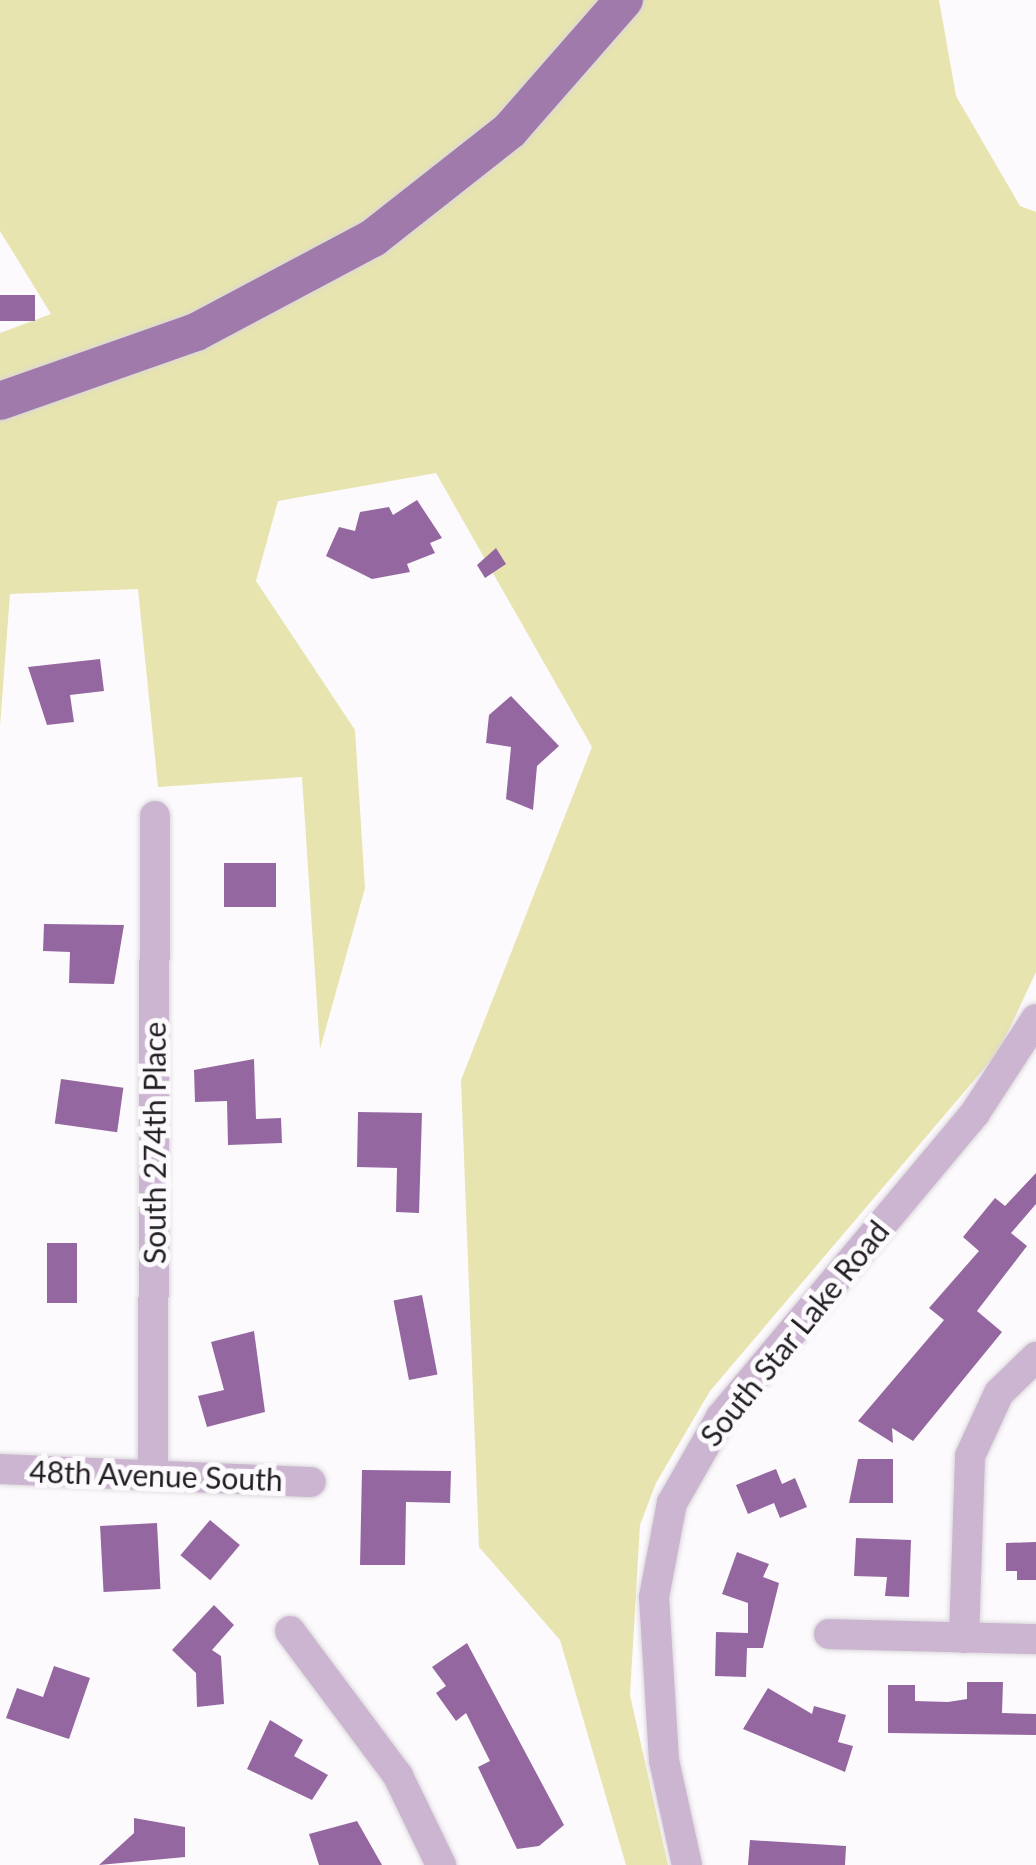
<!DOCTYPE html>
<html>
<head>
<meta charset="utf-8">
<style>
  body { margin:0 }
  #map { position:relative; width:1036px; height:1865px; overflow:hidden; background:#fdfafd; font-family:Lato,sans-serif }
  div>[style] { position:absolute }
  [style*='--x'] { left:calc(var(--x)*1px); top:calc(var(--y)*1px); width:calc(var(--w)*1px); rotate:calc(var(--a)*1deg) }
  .green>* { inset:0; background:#e7e4af }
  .building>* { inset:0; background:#9467a1; transform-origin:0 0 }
  .roads { filter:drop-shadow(0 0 2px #dad7da) drop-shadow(0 0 2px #dad7da) }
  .minor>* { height:30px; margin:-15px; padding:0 15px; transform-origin:15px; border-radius:15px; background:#cbb5d1 }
  .major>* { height:38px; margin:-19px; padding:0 19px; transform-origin:19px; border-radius:19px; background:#a17aac }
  span { translate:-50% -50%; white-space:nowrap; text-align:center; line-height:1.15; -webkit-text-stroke:10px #fdfafd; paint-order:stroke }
  .street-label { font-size:30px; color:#231e24 }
</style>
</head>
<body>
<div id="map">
  <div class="green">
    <div style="clip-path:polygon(0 0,939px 0,956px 96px,1020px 206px,1036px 212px,1036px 972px,999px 1051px,710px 1391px,656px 1483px,640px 1525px,630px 1695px,668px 1865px,626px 1865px,560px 1640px,479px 1547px,461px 1080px,592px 747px,436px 473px,278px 501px,256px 581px,355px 730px,365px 888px,320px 1049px,302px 777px,158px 787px,138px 589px,10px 594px,0 726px,0 333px,51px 314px,0 231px)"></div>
  </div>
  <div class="building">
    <div style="left:35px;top:295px;width:26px;height:35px;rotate:90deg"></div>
    <div style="clip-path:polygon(417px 500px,442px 538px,430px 543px,435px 553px,407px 564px,410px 572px,372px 579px,326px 556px,339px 527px,355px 531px,360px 512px,389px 507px,393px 515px)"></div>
    <div style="clip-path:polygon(496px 548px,506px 564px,485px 578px,477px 565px)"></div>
    <div style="clip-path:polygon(100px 659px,104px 691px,70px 695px,74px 722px,47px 725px,28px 667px)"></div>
    <div style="clip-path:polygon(511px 696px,559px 746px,537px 766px,533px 810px,506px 799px,511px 747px,486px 743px,489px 715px)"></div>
    <div style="left:276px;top:863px;width:44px;height:52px;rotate:90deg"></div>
    <div style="clip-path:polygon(44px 924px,124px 925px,114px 984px,69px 983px,70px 952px,43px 951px)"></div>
    <div style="clip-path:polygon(254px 1059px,256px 1119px,281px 1118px,282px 1143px,228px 1145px,227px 1101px,195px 1102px,194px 1070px)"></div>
    <div style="left:61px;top:1079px;width:63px;height:45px;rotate:8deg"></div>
    <div style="clip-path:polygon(358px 1112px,422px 1113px,419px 1213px,396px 1212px,397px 1168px,357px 1167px)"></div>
    <div style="clip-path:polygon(1036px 1173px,1036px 1204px,1011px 1233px,1027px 1246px,977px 1311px,1002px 1332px,913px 1441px,892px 1428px,893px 1443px,858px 1421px,944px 1320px,929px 1308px,979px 1251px,963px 1237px,995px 1198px,1005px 1206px)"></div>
    <div style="left:47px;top:1243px;width:30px;height:60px"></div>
    <div style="left:422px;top:1295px;width:81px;height:29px;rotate:79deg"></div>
    <div style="clip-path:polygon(254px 1331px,265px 1412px,207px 1427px,198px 1396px,224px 1390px,211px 1342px)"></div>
    <div style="clip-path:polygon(858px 1459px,893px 1459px,893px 1503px,849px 1503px)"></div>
    <div style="clip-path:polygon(776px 1469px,782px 1484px,795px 1478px,807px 1507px,780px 1518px,774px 1503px,748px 1514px,736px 1485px)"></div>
    <div style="clip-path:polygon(362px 1470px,451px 1471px,450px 1503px,406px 1502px,405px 1565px,360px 1565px)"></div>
    <div style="left:210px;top:1520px;width:39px;height:46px;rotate:40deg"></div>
    <div style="left:157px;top:1523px;width:66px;height:57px;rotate:87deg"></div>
    <div style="clip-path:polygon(856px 1538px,911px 1540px,909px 1597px,885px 1596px,887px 1577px,854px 1576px)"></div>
    <div style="clip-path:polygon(1036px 1542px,1036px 1580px,1017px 1580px,1017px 1571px,1006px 1571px,1006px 1543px)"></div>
    <div style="clip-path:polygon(737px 1552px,769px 1564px,763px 1577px,779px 1583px,763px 1648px,747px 1648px,746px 1677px,715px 1676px,716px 1632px,748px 1633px,748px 1603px,722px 1594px)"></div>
    <div style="clip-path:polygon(214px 1605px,234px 1625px,212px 1650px,221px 1656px,224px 1704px,197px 1707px,196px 1673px,172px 1650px)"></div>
    <div style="clip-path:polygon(467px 1643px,564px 1825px,539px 1846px,517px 1849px,478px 1767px,490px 1761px,466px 1713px,456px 1721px,436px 1693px,446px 1686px,432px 1667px)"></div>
    <div style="clip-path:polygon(54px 1666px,90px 1678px,69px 1739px,6px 1718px,17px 1688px,43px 1697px)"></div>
    <div style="clip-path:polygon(967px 1682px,1003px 1682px,1002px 1713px,1036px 1714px,1036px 1735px,888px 1733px,888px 1685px,915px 1685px,915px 1701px,948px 1702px,967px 1699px)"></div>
    <div style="clip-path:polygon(768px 1688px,812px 1714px,814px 1706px,846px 1715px,838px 1742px,853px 1746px,845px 1772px,743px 1729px)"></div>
    <div style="clip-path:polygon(270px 1720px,303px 1740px,294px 1756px,328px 1775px,312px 1800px,247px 1769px)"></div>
    <div style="clip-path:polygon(134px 1818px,185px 1827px,185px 1857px,99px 1865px,134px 1833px)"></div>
    <div style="clip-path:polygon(357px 1821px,382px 1865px,319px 1865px,309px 1834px)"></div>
    <div style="clip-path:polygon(750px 1840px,846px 1846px,845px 1865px,748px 1865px)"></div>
  </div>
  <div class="roads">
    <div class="minor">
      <div style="--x:0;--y:1469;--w:311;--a:2.4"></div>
      <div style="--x:153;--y:1471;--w:655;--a:-89.83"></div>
      <div style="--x:290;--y:1631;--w:181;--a:53.3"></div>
      <div style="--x:398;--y:1776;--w:99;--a:64.2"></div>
      <div style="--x:829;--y:1634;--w:207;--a:1.4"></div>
      <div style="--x:964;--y:1638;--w:182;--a:-88.1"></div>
      <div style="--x:970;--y:1456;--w:69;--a:-65.3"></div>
      <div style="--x:999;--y:1393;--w:52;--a:-44.2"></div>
      <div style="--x:687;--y:1865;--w:107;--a:-102.4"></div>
      <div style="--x:664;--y:1760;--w:163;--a:-93.5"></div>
      <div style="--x:654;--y:1597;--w:96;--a:-79.2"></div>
      <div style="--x:672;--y:1503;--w:99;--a:-60.3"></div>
      <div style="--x:721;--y:1417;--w:396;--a:-50.1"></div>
      <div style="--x:975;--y:1113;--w:112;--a:-57"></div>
    </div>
    <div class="major">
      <div style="--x:0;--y:401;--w:208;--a:-19.4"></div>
      <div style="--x:196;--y:332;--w:200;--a:-28"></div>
      <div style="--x:373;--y:238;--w:174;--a:-38.2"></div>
      <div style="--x:510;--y:130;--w:173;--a:-48.8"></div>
    </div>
  </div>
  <div class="street-label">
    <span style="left:154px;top:1143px;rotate:-90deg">South 274th Place</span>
    <span style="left:794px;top:1333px;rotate:-51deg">South Star Lake Road</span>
    <span style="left:156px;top:1475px;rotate:2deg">48th Avenue South</span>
  </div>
</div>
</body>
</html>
